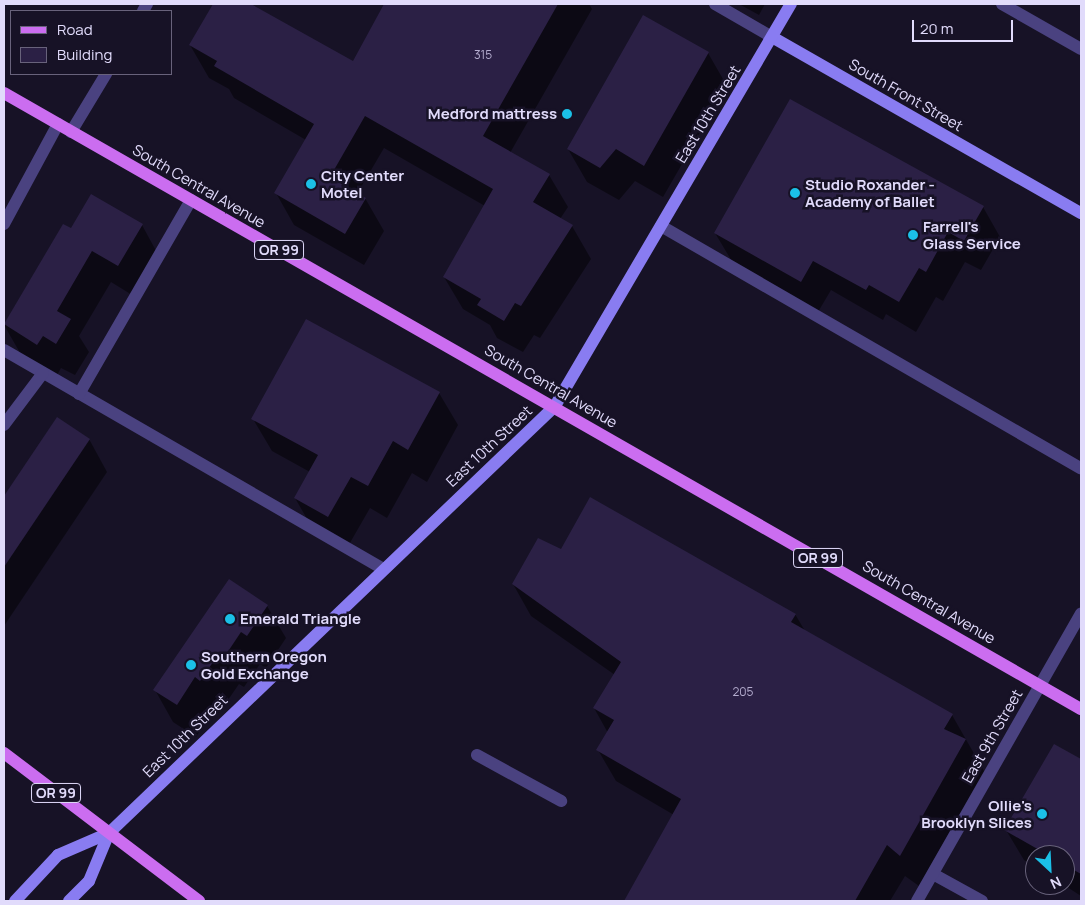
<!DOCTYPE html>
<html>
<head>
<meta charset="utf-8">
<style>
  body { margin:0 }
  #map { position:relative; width:1085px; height:905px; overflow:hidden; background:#171226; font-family:Manrope,sans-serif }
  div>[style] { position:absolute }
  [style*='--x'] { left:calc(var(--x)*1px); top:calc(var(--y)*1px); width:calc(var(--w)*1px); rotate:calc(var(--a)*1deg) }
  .shadow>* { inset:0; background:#0007 }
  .building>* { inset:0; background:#2b2045 }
  .lane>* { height:12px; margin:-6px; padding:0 6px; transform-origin:6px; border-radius:6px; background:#4a4280 }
  .street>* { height:12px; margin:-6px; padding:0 6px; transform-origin:6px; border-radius:6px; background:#4a4280 }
  .secondary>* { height:12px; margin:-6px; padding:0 6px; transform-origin:6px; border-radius:6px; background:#897cf1 }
  .primary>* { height:12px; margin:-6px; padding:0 6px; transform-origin:6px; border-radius:6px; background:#cb6df0 }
  .dots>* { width:14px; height:14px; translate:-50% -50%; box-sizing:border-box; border:2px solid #171226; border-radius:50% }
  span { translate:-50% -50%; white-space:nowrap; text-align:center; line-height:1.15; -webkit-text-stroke:5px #171226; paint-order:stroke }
  .number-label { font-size:12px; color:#b4acce }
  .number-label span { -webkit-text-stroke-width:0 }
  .shield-label span { padding:1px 4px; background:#171226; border:1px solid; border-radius:4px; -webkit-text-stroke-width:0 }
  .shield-label { font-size:14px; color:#e1dbfb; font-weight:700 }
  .street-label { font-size:15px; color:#e1dbfb }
  .poi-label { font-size:15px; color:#e1dbfb; font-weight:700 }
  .right { translate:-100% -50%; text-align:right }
  .left { translate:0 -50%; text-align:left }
  .frame { position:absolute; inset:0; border:5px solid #e1dbfb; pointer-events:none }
  .legend { position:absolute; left:10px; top:10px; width:162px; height:65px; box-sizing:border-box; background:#171226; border:1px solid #68627b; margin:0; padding:6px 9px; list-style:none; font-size:15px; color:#e1dbfb }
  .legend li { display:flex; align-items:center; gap:10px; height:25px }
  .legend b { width:25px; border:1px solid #68627b }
  .north { position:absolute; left:1025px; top:845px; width:50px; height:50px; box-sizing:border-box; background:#171226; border:1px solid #68627b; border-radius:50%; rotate:155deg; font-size:14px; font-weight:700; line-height:20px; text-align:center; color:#e1dbfb }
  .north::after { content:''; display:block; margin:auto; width:18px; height:22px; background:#1bc0e7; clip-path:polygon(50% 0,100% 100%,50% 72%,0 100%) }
  .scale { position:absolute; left:912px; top:20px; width:101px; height:22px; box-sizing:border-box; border:2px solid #e1dbfb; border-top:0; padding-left:6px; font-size:15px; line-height:18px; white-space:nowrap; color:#e1dbfb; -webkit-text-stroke:4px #171226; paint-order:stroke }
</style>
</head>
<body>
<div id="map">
  <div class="shadow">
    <div style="clip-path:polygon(214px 4px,249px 4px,354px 63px,386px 4px,589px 4px,592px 9px,510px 153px,549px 175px,568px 207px,560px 219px,572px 226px,591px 259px,540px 338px,534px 335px,523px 352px,497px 338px,490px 325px,463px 309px,444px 277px,485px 206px,384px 148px,357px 194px,365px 198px,384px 231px,364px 265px,294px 225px,276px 193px,306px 140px,234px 98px,229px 89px,209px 78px,190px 45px)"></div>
    <div style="clip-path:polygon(739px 4px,765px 4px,759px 15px)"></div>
    <div style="clip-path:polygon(708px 53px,727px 86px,663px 197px,635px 181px,619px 200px,587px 182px,568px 149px)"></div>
    <div style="clip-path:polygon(983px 207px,1000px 237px,981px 270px,965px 262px,943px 301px,936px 297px,916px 332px,886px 314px,883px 320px,831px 290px,818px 312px,733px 263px,715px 233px)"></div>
    <div style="clip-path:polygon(63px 225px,72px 230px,142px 225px,160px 258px,137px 298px,111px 282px,79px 336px,89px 352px,75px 375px,61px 368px,56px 377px,23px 358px,4px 325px)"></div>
    <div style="clip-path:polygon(439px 393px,458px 425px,427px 482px,412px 473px,387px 518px,370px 508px,347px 548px,314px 531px,295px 498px,310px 472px,272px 451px,253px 419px)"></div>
    <div style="clip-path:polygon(57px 418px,89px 439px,107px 472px,4px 626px,4px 498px)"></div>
    <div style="clip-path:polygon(562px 551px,795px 614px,805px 631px,952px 715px,984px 771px,919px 886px,905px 876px,890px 901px,629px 901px,627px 899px,674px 815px,616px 781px,598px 750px,608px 733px,594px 708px,615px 675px,531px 616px,513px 584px)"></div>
    <div style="clip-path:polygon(267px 606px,286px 638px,266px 668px,260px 664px,244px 687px,239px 684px,219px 713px,214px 709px,196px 737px,173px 722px,155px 690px)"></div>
    <div style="clip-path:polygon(1055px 745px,1081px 761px,1081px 896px,1064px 885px,1065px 855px,1035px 855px,1035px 867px,1024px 860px,1006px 830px)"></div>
  </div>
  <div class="building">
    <div style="clip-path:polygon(213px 4px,251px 4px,353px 61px,384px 4px,558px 4px,483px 136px,550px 174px,533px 202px,573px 225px,521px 306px,515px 303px,504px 321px,477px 305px,481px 299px,443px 277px,493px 189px,365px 116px,330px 177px,366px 198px,345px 234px,274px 193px,314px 124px,214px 66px,217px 61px,189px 45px)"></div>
    <div style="clip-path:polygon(643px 15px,709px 52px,644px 166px,616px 149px,600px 168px,567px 149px)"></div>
    <div style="clip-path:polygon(790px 99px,984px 206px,964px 241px,948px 232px,926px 272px,919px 268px,899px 302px,869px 285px,866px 290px,813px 261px,801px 282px,714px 233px)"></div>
    <div style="clip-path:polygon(91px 194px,143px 224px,118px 266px,92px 251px,57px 311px,71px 319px,56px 344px,43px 336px,37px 345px,4px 324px,63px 224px,71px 228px)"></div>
    <div style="clip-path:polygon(306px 319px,440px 392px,408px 450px,393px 441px,368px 486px,351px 477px,328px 517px,294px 498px,318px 455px,251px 419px)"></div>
    <div style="clip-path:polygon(57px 417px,90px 439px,4px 567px,4px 496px)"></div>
    <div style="clip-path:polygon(590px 497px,796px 614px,791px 622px,953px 714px,944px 729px,966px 739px,900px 856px,887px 845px,855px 901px,624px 901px,681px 799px,596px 750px,614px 720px,593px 708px,621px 662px,512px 584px,538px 538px,561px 549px)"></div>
    <div style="clip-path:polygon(229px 579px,268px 605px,247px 636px,241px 632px,225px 656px,220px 652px,200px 681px,195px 677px,177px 705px,153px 690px)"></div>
    <div style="clip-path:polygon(1054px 744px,1081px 759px,1081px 874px,1065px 865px,1065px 855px,1048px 855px,1004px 830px)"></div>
  </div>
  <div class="lane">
    <div style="--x:1002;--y:4;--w:91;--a:29.7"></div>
    <div style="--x:4;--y:224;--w:114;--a:-61.6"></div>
    <div style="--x:661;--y:226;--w:485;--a:30"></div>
    <div style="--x:4;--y:350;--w:438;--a:30"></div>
    <div style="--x:79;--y:394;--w:224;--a:-60"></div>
    <div style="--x:4;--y:425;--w:65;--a:-53.1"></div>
    <div style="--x:477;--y:755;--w:96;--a:28.7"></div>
    <div style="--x:933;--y:874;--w:56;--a:28.9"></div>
  </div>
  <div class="street">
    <div style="--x:715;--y:4;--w:66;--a:30.1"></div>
    <div style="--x:143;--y:11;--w:8;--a:-60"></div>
    <div style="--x:71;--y:132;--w:68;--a:-58.9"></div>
    <div style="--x:917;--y:901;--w:331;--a:-60.3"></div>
  </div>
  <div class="secondary">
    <div style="--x:772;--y:37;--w:356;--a:29.7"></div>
    <div style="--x:15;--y:901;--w:63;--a:-46.9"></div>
    <div style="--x:58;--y:855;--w:56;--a:-23.3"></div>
    <div style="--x:109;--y:833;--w:617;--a:-43.75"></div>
    <div style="--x:555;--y:406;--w:466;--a:-59.6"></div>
    <div style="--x:69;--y:901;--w:28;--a:-45"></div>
    <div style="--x:89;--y:881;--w:52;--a:-67.4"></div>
  </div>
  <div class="primary">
    <div style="--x:4;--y:93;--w:1241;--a:29.77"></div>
    <div style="--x:4;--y:753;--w:245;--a:37.2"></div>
  </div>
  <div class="dots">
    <div style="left:567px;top:114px;background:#1bc0e7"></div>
    <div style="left:311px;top:184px;background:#1bc0e7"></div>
    <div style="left:795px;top:193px;background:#1bc0e7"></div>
    <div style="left:913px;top:235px;background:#1bc0e7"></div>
    <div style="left:230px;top:619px;background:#1bc0e7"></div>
    <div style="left:191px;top:665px;background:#1bc0e7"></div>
    <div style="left:1042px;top:814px;background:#1bc0e7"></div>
  </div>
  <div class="number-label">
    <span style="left:483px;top:55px">315</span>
    <span style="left:743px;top:692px">205</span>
  </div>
  <div class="shield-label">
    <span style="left:279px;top:250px">OR 99</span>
    <span style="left:818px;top:558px">OR 99</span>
    <span style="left:56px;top:793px">OR 99</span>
  </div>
  <div class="street-label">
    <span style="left:906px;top:95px;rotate:30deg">South Front Street</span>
    <span style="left:708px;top:114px;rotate:-59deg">East 10th Street</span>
    <span style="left:199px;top:186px;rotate:30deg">South Central Avenue</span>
    <span style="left:551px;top:386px;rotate:30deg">South Central Avenue</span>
    <span style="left:489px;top:446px;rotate:-43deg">East 10th Street</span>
    <span style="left:929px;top:602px;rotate:30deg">South Central Avenue</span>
    <span style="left:185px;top:736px;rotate:-44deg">East 10th Street</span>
    <span style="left:992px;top:736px;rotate:-60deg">East 9th Street</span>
  </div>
  <div class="poi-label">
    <span class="right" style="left:557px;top:114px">Medford mattress</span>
    <span class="left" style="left:321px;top:184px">City Center<br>Motel</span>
    <span class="left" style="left:805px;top:193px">Studio Roxander -<br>Academy of Ballet</span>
    <span class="left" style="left:923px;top:235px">Farrell's<br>Glass Service</span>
    <span class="left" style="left:240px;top:619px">Emerald Triangle</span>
    <span class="left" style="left:201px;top:665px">Southern Oregon<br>Gold Exchange</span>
    <span class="right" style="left:1032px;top:814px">Ollie's<br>Brooklyn Slices</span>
  </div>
  <div class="frame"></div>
  <ul class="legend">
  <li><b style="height:6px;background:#cb6df0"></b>Road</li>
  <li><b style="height:14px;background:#2b2045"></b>Building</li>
  </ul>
  <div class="north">N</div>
  <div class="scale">20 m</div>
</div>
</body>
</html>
